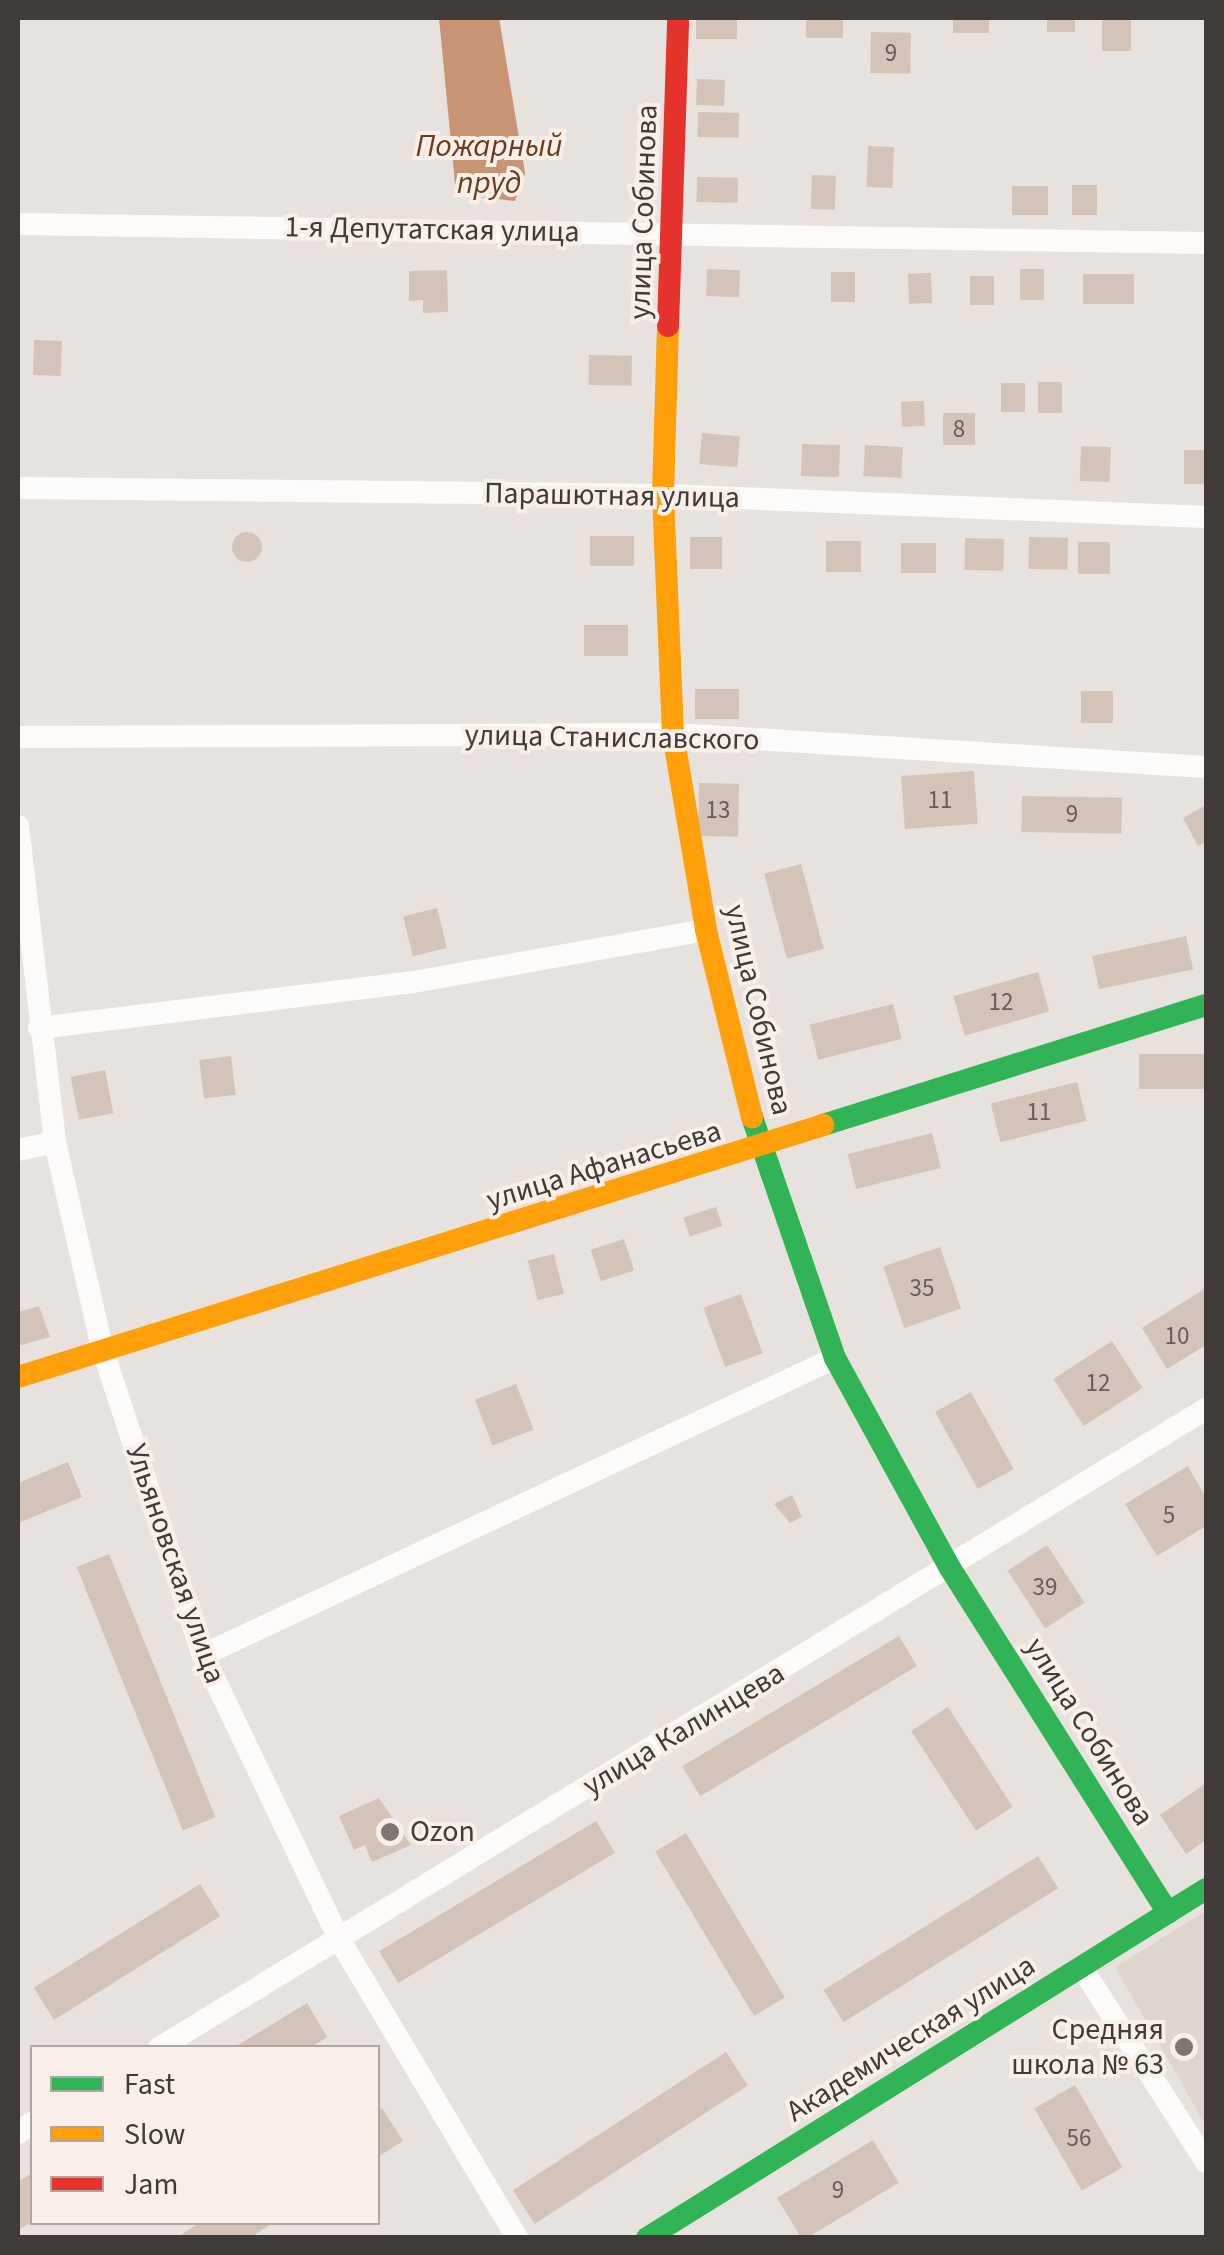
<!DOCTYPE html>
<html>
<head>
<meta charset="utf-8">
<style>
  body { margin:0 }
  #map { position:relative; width:1224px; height:2255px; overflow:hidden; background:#e8e2df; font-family:"Source Sans 3",sans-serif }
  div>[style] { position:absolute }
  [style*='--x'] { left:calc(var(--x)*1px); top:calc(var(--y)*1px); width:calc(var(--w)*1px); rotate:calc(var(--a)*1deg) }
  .built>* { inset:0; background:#e0d5ce }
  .water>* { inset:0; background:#c79474 }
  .building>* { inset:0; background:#d4c3b9; transform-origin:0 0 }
  .round { border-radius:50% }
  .street>* { height:22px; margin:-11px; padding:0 11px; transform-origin:11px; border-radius:11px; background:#fcfbfa }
  .fast>* { height:22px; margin:-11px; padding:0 11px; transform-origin:11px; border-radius:11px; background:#30b455 }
  .slow>* { height:22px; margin:-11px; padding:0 11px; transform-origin:11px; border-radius:11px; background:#ff9f0a }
  .jam>* { height:22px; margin:-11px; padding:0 11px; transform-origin:11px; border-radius:11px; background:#e5322d }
  .dots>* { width:28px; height:28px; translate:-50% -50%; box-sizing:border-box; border:5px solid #f9eee8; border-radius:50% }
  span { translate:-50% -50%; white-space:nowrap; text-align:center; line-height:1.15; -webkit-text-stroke:8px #f9eee8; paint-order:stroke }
  .number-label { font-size:25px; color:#655d59 }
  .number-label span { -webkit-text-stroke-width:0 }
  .street-label { font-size:30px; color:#403b39 }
  .poi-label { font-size:30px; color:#403b39 }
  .left { translate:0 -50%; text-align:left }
  .right { translate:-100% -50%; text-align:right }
  .water-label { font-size:32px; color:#6d3c1c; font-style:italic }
  .frame { position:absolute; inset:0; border:20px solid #403b39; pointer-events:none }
  .legend { position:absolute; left:30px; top:2045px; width:350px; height:180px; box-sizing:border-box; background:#f9eee8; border:2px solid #afa6a2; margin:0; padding:12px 18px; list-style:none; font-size:30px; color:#403b39 }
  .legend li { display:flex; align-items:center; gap:20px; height:50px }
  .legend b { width:50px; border:2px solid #afa6a2 }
</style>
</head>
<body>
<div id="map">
  <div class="built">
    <div style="clip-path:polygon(1206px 1911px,1206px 1910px,1206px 2126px,1115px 1967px)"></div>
  </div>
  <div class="water">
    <div style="clip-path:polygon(439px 18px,499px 18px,525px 173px,515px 201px,456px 194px)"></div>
  </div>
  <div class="building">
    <div style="left:696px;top:18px;width:41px;height:21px"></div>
    <div style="left:806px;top:18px;width:37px;height:20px"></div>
    <div style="left:953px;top:18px;width:36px;height:15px"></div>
    <div style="left:1047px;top:18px;width:28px;height:14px"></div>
    <div style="left:1102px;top:18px;width:29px;height:33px"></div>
    <div style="left:871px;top:32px;width:40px;height:41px;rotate:1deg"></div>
    <div style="left:697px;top:79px;width:28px;height:26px;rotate:2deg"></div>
    <div style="left:698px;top:112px;width:41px;height:25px;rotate:1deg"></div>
    <div style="left:868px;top:146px;width:26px;height:41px;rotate:2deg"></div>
    <div style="left:812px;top:175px;width:24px;height:34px;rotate:2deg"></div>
    <div style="left:697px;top:177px;width:41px;height:25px;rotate:1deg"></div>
    <div style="left:1072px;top:185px;width:25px;height:30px"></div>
    <div style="left:1048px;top:186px;width:29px;height:36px;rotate:90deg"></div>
    <div style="left:707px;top:269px;width:33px;height:27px;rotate:2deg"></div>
    <div style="left:1020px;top:269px;width:24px;height:31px"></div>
    <div style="clip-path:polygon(447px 270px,448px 312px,423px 313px,423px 300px,409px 301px,409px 271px)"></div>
    <div style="left:831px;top:272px;width:24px;height:30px"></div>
    <div style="left:931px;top:273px;width:30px;height:23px;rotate:88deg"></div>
    <div style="left:1083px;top:274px;width:51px;height:30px"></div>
    <div style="left:970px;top:276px;width:24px;height:29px"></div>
    <div style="left:34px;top:340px;width:28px;height:35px;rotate:2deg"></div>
    <div style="left:589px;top:355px;width:43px;height:30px;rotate:1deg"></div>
    <div style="left:1038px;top:382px;width:24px;height:31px"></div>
    <div style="left:1001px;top:383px;width:24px;height:29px"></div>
    <div style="left:924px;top:401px;width:25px;height:23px;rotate:88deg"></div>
    <div style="left:943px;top:413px;width:32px;height:32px"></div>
    <div style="left:702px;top:433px;width:38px;height:31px;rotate:5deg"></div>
    <div style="left:802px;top:444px;width:38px;height:32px;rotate:2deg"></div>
    <div style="left:865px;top:445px;width:38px;height:31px;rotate:3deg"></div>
    <div style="left:1081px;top:446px;width:30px;height:35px;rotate:2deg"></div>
    <div style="left:1184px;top:450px;width:22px;height:34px"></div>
    <div class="round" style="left:232px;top:532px;width:30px;height:30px"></div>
    <div style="left:590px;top:536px;width:44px;height:30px"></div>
    <div style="left:690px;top:537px;width:32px;height:32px"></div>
    <div style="left:1029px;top:537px;width:39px;height:32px;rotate:1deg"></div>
    <div style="left:965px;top:538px;width:39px;height:32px;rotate:1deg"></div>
    <div style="left:826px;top:541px;width:35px;height:31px"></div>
    <div style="left:1078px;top:542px;width:32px;height:32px"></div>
    <div style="left:901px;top:543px;width:35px;height:30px"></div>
    <div style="left:584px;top:625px;width:44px;height:31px"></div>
    <div style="left:695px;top:689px;width:44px;height:30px"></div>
    <div style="left:1081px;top:691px;width:32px;height:32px"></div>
    <div style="left:974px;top:771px;width:53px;height:73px;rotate:86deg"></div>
    <div style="left:699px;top:783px;width:40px;height:53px;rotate:1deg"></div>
    <div style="left:1022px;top:796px;width:100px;height:36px;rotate:1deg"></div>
    <div style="clip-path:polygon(1206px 805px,1206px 842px,1198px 846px,1183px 818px)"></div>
    <div style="left:801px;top:864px;width:88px;height:38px;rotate:75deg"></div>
    <div style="left:437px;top:908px;width:41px;height:35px;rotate:76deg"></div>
    <div style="left:1186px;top:936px;width:34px;height:96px;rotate:78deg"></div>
    <div style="left:1038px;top:972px;width:41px;height:88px;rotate:74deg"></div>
    <div style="left:893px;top:1004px;width:36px;height:86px;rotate:76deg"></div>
    <div style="left:1206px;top:1054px;width:35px;height:67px;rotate:90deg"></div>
    <div style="left:231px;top:1056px;width:39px;height:32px;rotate:83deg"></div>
    <div style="left:105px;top:1070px;width:44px;height:35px;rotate:79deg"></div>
    <div style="left:1077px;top:1082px;width:40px;height:89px;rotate:76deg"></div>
    <div style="left:932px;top:1133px;width:36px;height:87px;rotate:76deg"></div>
    <div style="left:716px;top:1207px;width:20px;height:34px;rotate:72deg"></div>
    <div style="left:624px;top:1239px;width:33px;height:35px;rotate:72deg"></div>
    <div style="left:940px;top:1247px;width:65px;height:60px;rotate:71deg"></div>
    <div style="left:554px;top:1254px;width:41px;height:27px;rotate:76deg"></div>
    <div style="clip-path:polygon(1206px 1288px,1206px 1345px,1167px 1369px,1142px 1328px)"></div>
    <div style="left:741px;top:1294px;width:63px;height:40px;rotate:70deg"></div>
    <div style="clip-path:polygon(39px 1306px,50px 1337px,18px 1346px,18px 1312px)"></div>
    <div style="left:1112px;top:1341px;width:56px;height:70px;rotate:57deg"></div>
    <div style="left:516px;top:1384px;width:49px;height:44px;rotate:69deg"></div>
    <div style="left:971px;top:1392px;width:88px;height:41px;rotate:61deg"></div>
    <div style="clip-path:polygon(68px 1462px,82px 1497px,18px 1523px,18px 1483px)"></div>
    <div style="clip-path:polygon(1188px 1466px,1206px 1498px,1206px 1526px,1157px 1556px,1125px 1504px)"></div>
    <div style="clip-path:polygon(792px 1495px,802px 1517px,790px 1523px,774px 1504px)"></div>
    <div style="left:1047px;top:1545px;width:69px;height:47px;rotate:57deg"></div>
    <div style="left:109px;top:1554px;width:284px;height:35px;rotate:68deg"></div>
    <div style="left:899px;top:1636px;width:35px;height:253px;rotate:59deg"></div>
    <div style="left:948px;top:1707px;width:119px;height:44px;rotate:57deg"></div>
    <div style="clip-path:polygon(1206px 1783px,1206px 1840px,1186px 1854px,1160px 1815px)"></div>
    <div style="clip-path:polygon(379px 1798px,411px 1845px,372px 1862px,365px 1845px,354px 1850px,339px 1816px)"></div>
    <div style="left:596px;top:1821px;width:37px;height:253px;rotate:59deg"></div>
    <div style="left:686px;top:1833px;width:192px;height:36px;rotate:59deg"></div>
    <div style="left:1038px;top:1856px;width:38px;height:253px;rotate:58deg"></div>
    <div style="left:200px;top:1884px;width:38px;height:196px;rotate:58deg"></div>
    <div style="clip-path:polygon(307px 2003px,327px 2037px,310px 2048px,233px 2048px)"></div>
    <div style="left:726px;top:2052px;width:40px;height:254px;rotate:57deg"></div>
    <div style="left:1075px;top:2085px;width:95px;height:47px;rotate:60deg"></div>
    <div style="clip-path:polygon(382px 2108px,403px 2141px,378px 2157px,378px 2111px)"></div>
    <div style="left:873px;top:2140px;width:50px;height:112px;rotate:59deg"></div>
    <div style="clip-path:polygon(32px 2173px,32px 2222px,18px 2230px,18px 2182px)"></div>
    <div style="clip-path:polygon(200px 2222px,274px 2222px,250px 2238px,177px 2238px)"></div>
  </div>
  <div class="street">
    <div style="--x:18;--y:224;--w:1188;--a:0.92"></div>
    <div style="--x:18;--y:488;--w:645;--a:0.62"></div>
    <div style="--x:663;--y:495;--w:543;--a:2.32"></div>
    <div style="--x:18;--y:737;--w:655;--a:-0.26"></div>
    <div style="--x:673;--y:734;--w:534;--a:3.54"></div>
    <div style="--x:18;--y:826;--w:318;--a:83.3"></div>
    <div style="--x:55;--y:1142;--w:214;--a:77.1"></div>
    <div style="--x:103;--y:1351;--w:320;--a:71.8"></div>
    <div style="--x:203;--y:1655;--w:315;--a:64.4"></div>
    <div style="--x:339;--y:1939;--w:348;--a:59.2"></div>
    <div style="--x:39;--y:1028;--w:372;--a:-7"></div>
    <div style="--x:408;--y:983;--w:303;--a:-10.1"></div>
    <div style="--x:18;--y:1150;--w:38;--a:-12"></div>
    <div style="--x:203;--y:1655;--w:698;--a:-25.17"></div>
    <div style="--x:1082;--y:1968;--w:230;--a:57.4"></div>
    <div style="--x:159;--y:2048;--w:1227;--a:-31.4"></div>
    <div style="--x:18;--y:2133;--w:17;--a:-36"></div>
  </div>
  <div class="fast">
    <div style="--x:752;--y:1117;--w:255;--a:71"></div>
    <div style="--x:835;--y:1358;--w:239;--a:61.3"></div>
    <div style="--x:950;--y:1568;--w:408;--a:57.7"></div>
    <div style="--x:823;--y:1125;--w:401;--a:-17.4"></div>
    <div style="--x:647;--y:2238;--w:659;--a:-31.98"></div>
  </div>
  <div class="slow">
    <div style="--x:668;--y:326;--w:169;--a:91.7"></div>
    <div style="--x:663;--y:495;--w:239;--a:87.6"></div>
    <div style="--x:673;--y:734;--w:199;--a:80.4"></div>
    <div style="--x:706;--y:930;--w:193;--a:76.2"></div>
    <div style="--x:18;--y:1377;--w:844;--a:-17.38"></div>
  </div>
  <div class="jam">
    <div style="--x:668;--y:326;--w:308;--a:-88.1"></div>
  </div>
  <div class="dots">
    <div style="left:390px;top:1832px;background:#7b7573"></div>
    <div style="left:1184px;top:2047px;background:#7b7573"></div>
  </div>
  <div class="number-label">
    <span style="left:891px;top:53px">9</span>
    <span style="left:959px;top:429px">8</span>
    <span style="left:940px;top:800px">11</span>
    <span style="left:718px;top:810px">13</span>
    <span style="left:1072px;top:814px">9</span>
    <span style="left:1001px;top:1002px">12</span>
    <span style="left:1039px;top:1112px">11</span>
    <span style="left:922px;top:1288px">35</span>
    <span style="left:1177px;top:1336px">10</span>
    <span style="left:1098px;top:1383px">12</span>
    <span style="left:1169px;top:1515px">5</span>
    <span style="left:1045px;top:1587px">39</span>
    <span style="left:1079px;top:2138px">56</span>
    <span style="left:838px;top:2190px">9</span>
  </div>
  <div class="street-label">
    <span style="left:644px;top:212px;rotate:-88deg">улица Собинова</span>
    <span style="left:432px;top:230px;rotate:1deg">1-я Депутатская улица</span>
    <span style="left:612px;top:496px;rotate:1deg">Парашютная улица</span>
    <span style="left:612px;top:738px;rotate:1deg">улица Станиславского</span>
    <span style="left:758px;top:1010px;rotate:77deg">улица Собинова</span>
    <span style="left:604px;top:1166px;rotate:-17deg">улица Афанасьева</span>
    <span style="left:175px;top:1564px;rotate:71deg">Ульяновская улица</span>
    <span style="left:684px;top:1730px;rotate:-31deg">улица Калинцева</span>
    <span style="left:1089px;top:1732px;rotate:58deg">улица Собинова</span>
    <span style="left:911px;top:2039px;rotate:-32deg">Академическая улица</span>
  </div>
  <div class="poi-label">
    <span class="left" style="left:410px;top:1832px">Ozon</span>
    <span class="right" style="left:1164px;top:2047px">Средняя<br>школа № 63</span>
  </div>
  <div class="water-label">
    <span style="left:489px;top:165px">Пожарный<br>пруд</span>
  </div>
  <div class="frame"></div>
  <ul class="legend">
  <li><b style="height:12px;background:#30b455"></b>Fast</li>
  <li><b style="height:12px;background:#ff9f0a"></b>Slow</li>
  <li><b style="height:12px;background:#e5322d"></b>Jam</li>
  </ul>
</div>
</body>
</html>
